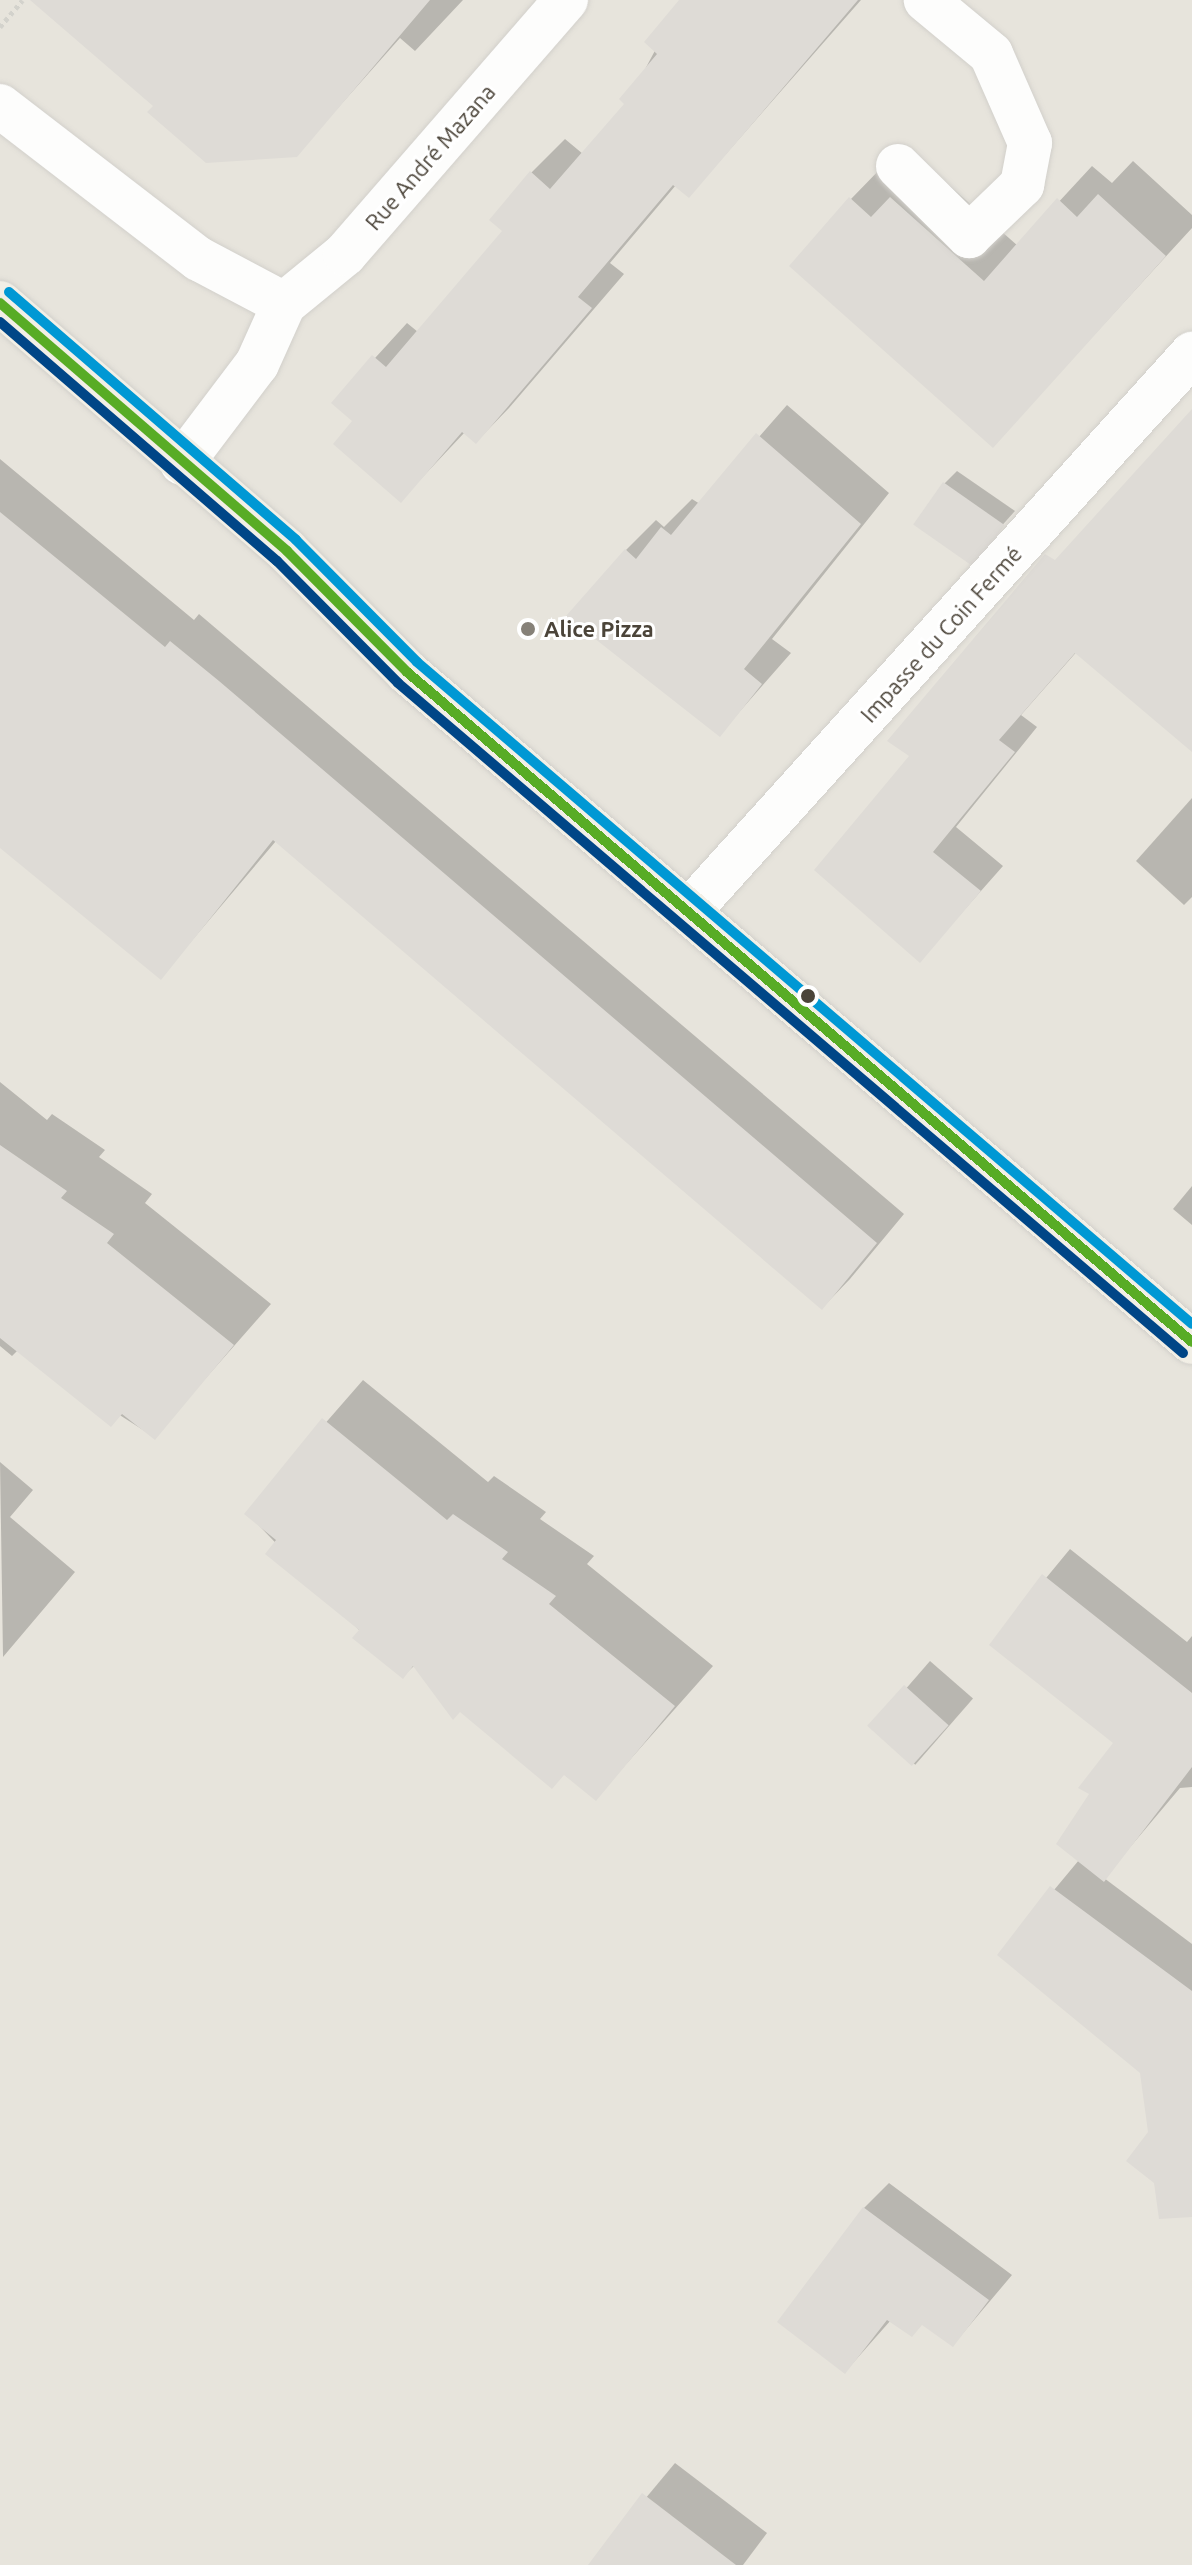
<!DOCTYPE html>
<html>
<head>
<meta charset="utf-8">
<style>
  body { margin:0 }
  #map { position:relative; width:1192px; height:2565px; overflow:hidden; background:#f4f2ee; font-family:Ubuntu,sans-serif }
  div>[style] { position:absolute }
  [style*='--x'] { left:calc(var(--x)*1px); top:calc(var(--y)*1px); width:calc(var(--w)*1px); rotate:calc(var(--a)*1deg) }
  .residential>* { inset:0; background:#e7e4dc; transform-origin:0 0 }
  .shadow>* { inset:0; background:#0003; transform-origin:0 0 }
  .building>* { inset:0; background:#dedbd6; transform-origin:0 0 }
  .path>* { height:5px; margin-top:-2.5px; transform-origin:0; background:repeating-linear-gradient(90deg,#d3d2cc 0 4px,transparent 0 8px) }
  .roads { filter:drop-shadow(0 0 2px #d2d0cb) drop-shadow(0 0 2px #d2d0cb) }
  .minor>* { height:44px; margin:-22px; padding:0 22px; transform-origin:22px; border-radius:22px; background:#fdfdfc }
  .major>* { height:44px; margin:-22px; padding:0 22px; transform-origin:22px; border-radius:22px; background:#f2efe6 }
  .bus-1>* { height:10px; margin:-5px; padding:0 5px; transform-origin:5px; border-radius:5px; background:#58ac25 }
  .bus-2>* { height:10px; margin:-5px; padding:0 5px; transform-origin:5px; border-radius:5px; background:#004687 }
  .bus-3>* { height:10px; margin:-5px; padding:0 5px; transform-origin:5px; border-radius:5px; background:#0098d4 }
  .dots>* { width:22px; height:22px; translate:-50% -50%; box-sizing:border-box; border:4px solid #fff; border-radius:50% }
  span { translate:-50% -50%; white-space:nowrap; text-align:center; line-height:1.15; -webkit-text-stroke:6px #fff; paint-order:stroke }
  .street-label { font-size:22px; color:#4b4439 }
  .poi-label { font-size:22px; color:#4b4439; font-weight:700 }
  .left { translate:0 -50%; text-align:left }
</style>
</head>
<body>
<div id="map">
  <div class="residential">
    <div style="left:0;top:0;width:1192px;height:2565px"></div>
  </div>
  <div class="shadow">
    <div style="clip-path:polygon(69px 0,463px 0,415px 51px,400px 38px,296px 155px,156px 105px)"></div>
    <div style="clip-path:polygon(682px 0,861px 0,689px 196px,676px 185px,610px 263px,624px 274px,509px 408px,476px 442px,465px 432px,401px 500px,354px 421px,334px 403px,407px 323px,418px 332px,505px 231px,531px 173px,565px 139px,583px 154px,627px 103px)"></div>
    <div style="clip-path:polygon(1133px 161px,1192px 215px,1192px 228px,993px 445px,851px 199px,885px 164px,925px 164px,1018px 246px,1092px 166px,1112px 183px)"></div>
    <div style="clip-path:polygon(787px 405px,889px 493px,772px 639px,791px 653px,720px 734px,626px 550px,656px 520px,664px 527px,692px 499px,700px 504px)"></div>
    <div style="clip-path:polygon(0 459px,194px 620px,199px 614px,904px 1214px,850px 1279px,822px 1308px,276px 841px,161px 977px,0 845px)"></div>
    <div style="clip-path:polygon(957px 471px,1015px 511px,981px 549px,944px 484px)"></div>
    <div style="clip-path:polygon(1087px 640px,1021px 715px,1037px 727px,956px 827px,1003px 866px,920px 960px,817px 869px)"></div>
    <div style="clip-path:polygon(1192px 798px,1192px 897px,1184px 905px,1136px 861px)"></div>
    <div style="clip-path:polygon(0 1082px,47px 1120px,52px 1114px,105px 1150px,99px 1157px,152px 1194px,145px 1203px,271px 1304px,154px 1437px,18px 1350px,12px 1356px,0 1346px)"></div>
    <div style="clip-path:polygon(1192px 1186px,1192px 1225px,1173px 1209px)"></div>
    <div style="clip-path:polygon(363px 1380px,488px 1482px,494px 1476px,546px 1512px,540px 1519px,594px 1556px,587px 1564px,713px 1666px,596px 1798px,415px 1665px,403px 1676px,247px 1513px)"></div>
    <div style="clip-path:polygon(0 1462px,33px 1490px,10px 1517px,75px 1572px,3px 1657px)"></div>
    <div style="clip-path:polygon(1070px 1549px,1187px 1642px,1192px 1636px,1192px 1787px,1180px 1788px,1104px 1878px,1192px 1944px,1192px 2209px,1150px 2132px,1142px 2072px,1000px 1955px,1079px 1860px,1092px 1794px,1115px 1743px,991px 1645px)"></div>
    <div style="left:930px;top:1661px;width:57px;height:88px;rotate:41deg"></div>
    <div style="clip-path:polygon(889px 2183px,1012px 2275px,953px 2345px,923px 2323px,891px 2320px,845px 2372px,864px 2208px)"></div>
    <div style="clip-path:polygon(675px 2463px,767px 2533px,743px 2565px,590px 2565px)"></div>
  </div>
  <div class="building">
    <div style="clip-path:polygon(30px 0,430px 0,297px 157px,206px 163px,147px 112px,153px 106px)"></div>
    <div style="clip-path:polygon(679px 0,858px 0,689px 198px,673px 185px,578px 297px,592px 308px,476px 444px,462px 432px,401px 503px,333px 444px,352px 421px,331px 403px,372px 355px,386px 367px,502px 231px,489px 220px,530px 171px,550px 189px,624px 104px,619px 99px,657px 54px,644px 42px)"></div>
    <div style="clip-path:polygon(1098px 194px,1166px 256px,993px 448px,789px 266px,849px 197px,871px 217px,890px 197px,984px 281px,1057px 198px,1077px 217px)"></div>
    <div style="clip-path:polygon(1192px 409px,1192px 752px,1075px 653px,999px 740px,1015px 752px,933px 852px,981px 891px,920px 963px,814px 870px,909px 756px,887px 741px,1045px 554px,1055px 560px)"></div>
    <div style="clip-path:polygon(756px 433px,861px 524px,744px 669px,762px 684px,720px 737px,566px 616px,625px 549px,636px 559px,661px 527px,671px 535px)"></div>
    <div style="left:943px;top:482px;width:75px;height:52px;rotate:35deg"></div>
    <div style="clip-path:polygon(0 512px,165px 647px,170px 641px,219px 681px,877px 1243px,822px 1310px,273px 840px,161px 980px,0 848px)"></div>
    <div style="clip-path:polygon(0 1145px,67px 1191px,61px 1198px,114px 1234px,107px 1243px,234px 1345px,155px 1440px,122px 1414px,111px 1427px,0 1338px)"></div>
    <div style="clip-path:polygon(322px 1418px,447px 1520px,453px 1514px,508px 1552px,502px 1559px,556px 1596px,549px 1604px,675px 1706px,596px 1801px,564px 1775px,552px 1789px,460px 1712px,453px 1720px,413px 1666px,403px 1679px,352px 1638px,359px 1630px,265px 1554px,276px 1540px,244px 1514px)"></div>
    <div style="clip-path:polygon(1042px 1574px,1192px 1693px,1192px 1767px,1104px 1882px,1056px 1844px,1089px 1794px,1078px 1788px,1113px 1743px,989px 1645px)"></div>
    <div style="left:904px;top:1685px;width:60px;height:55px;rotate:42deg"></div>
    <div style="clip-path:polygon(1050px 1886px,1192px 1991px,1192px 2217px,1159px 2219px,1154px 2183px,1126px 2161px,1148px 2132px,1140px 2073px,997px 1955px)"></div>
    <div style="clip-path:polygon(863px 2207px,989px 2300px,953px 2347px,922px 2325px,912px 2337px,887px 2320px,845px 2374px,777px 2322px)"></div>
    <div style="clip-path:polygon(642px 2493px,736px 2565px,588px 2565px)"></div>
  </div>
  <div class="path">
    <div style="--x:0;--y:27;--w:35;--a:-50"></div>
  </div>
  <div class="roads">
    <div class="minor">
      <div style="--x:0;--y:106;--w:251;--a:37.6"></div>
      <div style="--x:199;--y:259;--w:96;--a:27.9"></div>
      <div style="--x:898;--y:166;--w:100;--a:44.6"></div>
      <div style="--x:969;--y:236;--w:74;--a:-43.9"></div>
      <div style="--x:1022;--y:185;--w:43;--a:-79.2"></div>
      <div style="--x:1030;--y:143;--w:97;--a:-113.7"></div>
      <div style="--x:991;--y:54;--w:85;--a:-140.3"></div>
      <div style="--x:182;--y:463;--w:124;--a:-52.9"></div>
      <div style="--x:257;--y:364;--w:66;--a:-65.8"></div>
      <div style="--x:284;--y:304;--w:79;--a:-39.3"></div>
      <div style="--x:345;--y:254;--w:337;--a:-49"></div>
      <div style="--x:689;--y:911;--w:751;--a:-47.92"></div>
    </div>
    <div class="major">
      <div style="--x:0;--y:303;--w:379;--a:40.8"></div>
      <div style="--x:287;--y:551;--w:170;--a:45.2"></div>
      <div style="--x:407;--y:672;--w:1032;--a:40.48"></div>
    </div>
  </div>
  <div class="bus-1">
    <div style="--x:0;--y:303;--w:379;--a:40.8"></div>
    <div style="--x:287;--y:551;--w:170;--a:45.2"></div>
    <div style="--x:407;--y:672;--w:1032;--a:40.48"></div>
  </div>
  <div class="bus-2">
    <div style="--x:0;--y:322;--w:366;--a:40.8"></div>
    <div style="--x:277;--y:561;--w:172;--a:45.2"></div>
    <div style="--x:398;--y:683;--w:1032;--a:40.48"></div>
  </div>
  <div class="bus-3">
    <div style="--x:9;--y:292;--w:379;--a:40.8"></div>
    <div style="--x:296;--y:540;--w:172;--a:45.2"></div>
    <div style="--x:417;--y:662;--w:1019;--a:40.5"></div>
  </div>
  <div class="dots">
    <div style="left:528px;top:629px;background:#868178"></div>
    <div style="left:808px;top:996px;background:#4b4439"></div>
  </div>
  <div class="street-label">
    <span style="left:430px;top:157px;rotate:-49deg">Rue André Mazana</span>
    <span style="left:941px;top:634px;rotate:-48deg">Impasse du Coin Fermé</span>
  </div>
  <div class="poi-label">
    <span class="left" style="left:544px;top:629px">Alice Pizza</span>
  </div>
</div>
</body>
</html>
